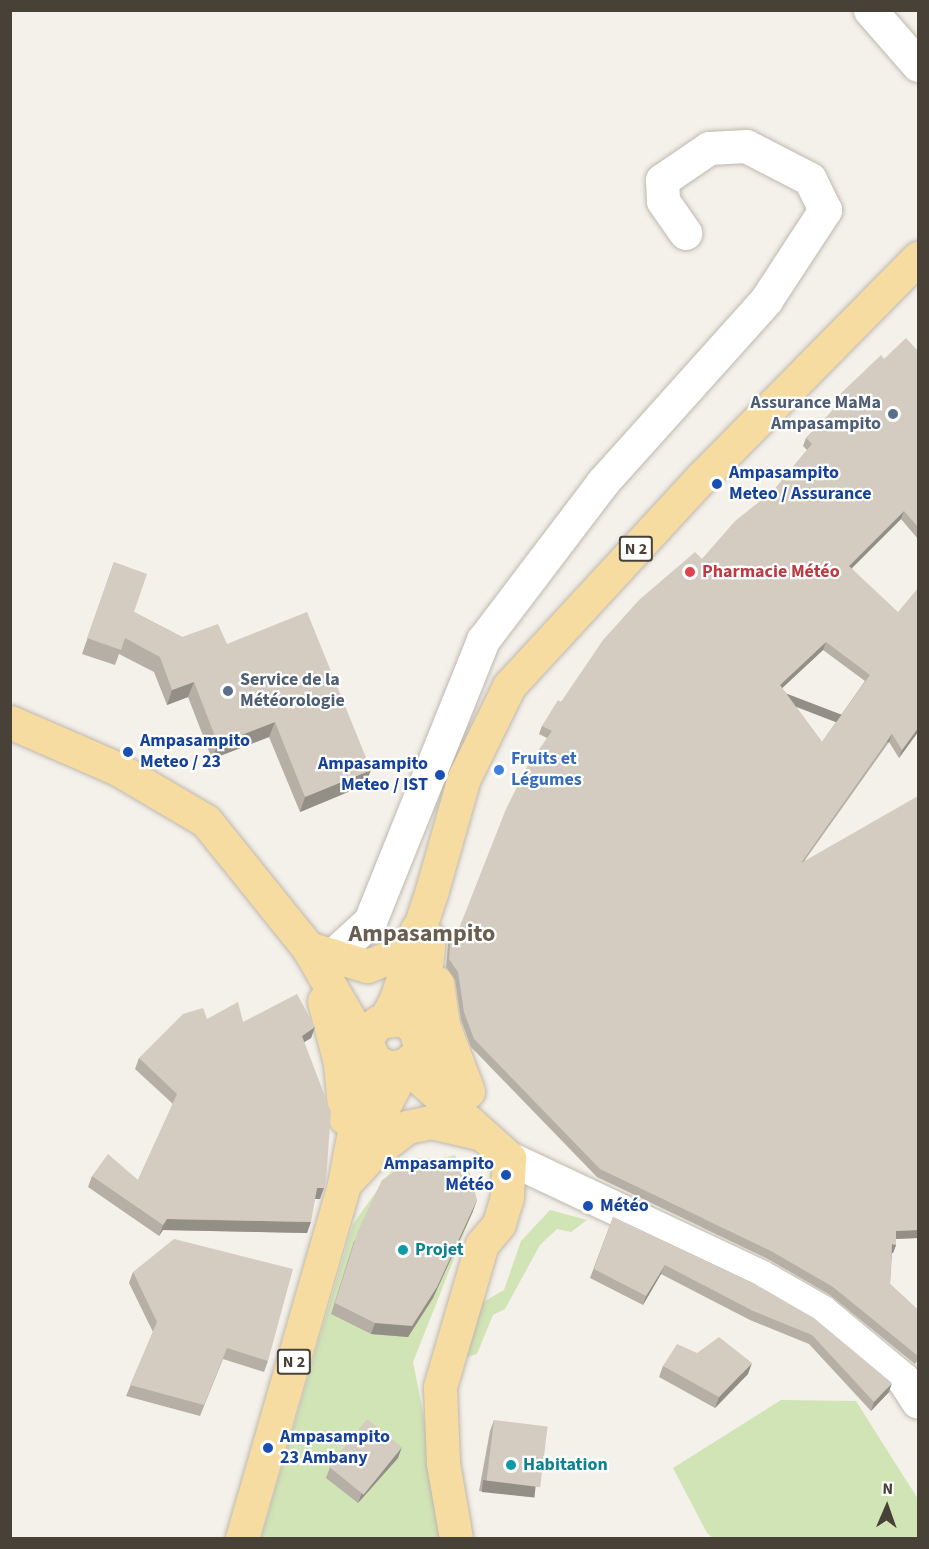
<!DOCTYPE html>
<html>
<head>
<meta charset="utf-8">
<style>
  body { margin:0 }
  #map { position:relative; width:929px; height:1549px; overflow:hidden; background:#f4f0ea; font-family:"Source Sans 3",sans-serif }
  div>[style] { position:absolute }
  [style*='--x'] { left:calc(var(--x)*1px); top:calc(var(--y)*1px); width:calc(var(--w)*1px); rotate:calc(var(--a)*1deg) }
  .green>* { inset:0; background:#d1e4b6 }
  .roads { filter:drop-shadow(0 0 2px #beb8ad) drop-shadow(0 0 2px #beb8ad) }
  .minor>* { height:33px; margin:-16.5px; padding:0 16.5px; transform-origin:16.5px; border-radius:16.5px; background:#fff }
  .major>* { height:33px; margin:-16.5px; padding:0 16.5px; transform-origin:16.5px; border-radius:16.5px; background:#f6dca0 }
  .wall>* { inset:0; background:#b6afa5 }
  .shaded-wall>* { inset:0; background:#948f86; transform-origin:0 0 }
  .building>* { inset:0; background:#d4ccc0; transform-origin:0 0 }
  .dots>* { width:16px; height:16px; translate:-50% -50%; box-sizing:border-box; border:3px solid #fff; border-radius:50% }
  span { translate:-50% -50%; white-space:nowrap; text-align:center; line-height:1.15; -webkit-text-stroke:4.5px #fff; paint-order:stroke }
  .shield-label span { padding:2px 4px; background:#fff; border:2px solid; border-radius:4px; -webkit-text-stroke-width:0 }
  .shield-label { font-size:16px; color:#474138; font-weight:700 }
  .service-label { font-size:18px; color:#4e5e75; font-weight:700 }
  .right { translate:-100% -50%; text-align:right }
  .left { translate:0 -50%; text-align:left }
  .transit-label { font-size:18px; color:#164399; font-weight:700 }
  .health-label { font-size:18px; color:#be3a42; font-weight:700 }
  .shop-label { font-size:18px; color:#366cbe; font-weight:700 }
  .culture-label { font-size:18px; color:#0d838f; font-weight:700 }
  .district-label { font-size:24px; color:#695e50; font-weight:700 }
  .frame { position:absolute; inset:0; border:12px solid #474138; pointer-events:none }
  .north { position:absolute; left:857px; top:1477px; width:60px; height:60px; -webkit-text-stroke:4px #fff; paint-order:stroke; rotate:2deg; font-size:16px; font-weight:700; line-height:24px; text-align:center; color:#474138 }
  .north::after { content:''; display:block; margin:auto; width:21px; height:27px; background:#474138; clip-path:polygon(50% 0,100% 100%,50% 72%,0 100%) }
</style>
</head>
<body>
<div id="map">
  <div class="green">
    <div style="clip-path:polygon(455px 1155px,473px 1211px,413px 1362px,448px 1538px,261px 1538px,353px 1224px,391px 1171px)"></div>
    <div style="clip-path:polygon(550px 1210px,587px 1220px,571px 1232px,557px 1229px,540px 1245px,505px 1309px,493px 1315px,477px 1354px,463px 1358px,452px 1339px,483px 1302px,504px 1290px,521px 1241px)"></div>
    <div style="clip-path:polygon(781px 1400px,856px 1401px,918px 1499px,918px 1538px,713px 1538px,707px 1533px,673px 1468px)"></div>
  </div>
  <div class="roads">
    <div class="minor">
      <div style="--x:870;--y:10;--w:73;--a:48.9"></div>
      <div style="--x:332;--y:956;--w:52;--a:-42.6"></div>
      <div style="--x:370;--y:921;--w:303;--a:-68.1"></div>
      <div style="--x:483;--y:640;--w:197;--a:-52.8"></div>
      <div style="--x:602;--y:483;--w:246;--a:-48.1"></div>
      <div style="--x:766;--y:300;--w:108;--a:-56.8"></div>
      <div style="--x:825;--y:210;--w:34;--a:-116"></div>
      <div style="--x:810;--y:179;--w:72;--a:-152.7"></div>
      <div style="--x:746;--y:146;--w:37;--a:177"></div>
      <div style="--x:709;--y:148;--w:57;--a:145.8"></div>
      <div style="--x:662;--y:180;--w:21;--a:87"></div>
      <div style="--x:663;--y:201;--w:39;--a:55"></div>
      <div style="--x:509;--y:1158;--w:277;--a:25.2"></div>
      <div style="--x:760;--y:1276;--w:70;--a:29.8"></div>
      <div style="--x:821;--y:1311;--w:107;--a:39.7"></div>
      <div style="--x:903;--y:1379;--w:27;--a:57"></div>
    </div>
    <div class="major">
      <div style="--x:10;--y:722;--w:116;--a:23.5"></div>
      <div style="--x:116;--y:768;--w:104;--a:30.5"></div>
      <div style="--x:206;--y:821;--w:163;--a:51.2"></div>
      <div style="--x:308;--y:948;--w:121;--a:59.8"></div>
      <div style="--x:429;--y:938;--w:101;--a:96.3"></div>
      <div style="--x:418;--y:1038;--w:8;--a:76"></div>
      <div style="--x:420;--y:1046;--w:8;--a:104"></div>
      <div style="--x:418;--y:1054;--w:17;--a:140"></div>
      <div style="--x:405;--y:1065;--w:16;--a:169"></div>
      <div style="--x:389;--y:1068;--w:17;--a:-152"></div>
      <div style="--x:374;--y:1060;--w:17;--a:-114"></div>
      <div style="--x:367;--y:1044;--w:8;--a:-83"></div>
      <div style="--x:368;--y:1036;--w:17;--a:-54"></div>
      <div style="--x:378;--y:1022;--w:25;--a:-7"></div>
      <div style="--x:403;--y:1019;--w:16;--a:40"></div>
      <div style="--x:415;--y:1029;--w:9;--a:72"></div>
      <div style="--x:418;--y:1038;--w:67;--a:57.3"></div>
      <div style="--x:308;--y:948;--w:62;--a:17"></div>
      <div style="--x:367;--y:966;--w:26;--a:-21"></div>
      <div style="--x:391;--y:957;--w:28;--a:-39"></div>
      <div style="--x:413;--y:939;--w:11;--a:-68"></div>
      <div style="--x:437;--y:983;--w:42;--a:81.9"></div>
      <div style="--x:443;--y:1025;--w:71;--a:69.3"></div>
      <div style="--x:324;--y:1001;--w:64;--a:75.5"></div>
      <div style="--x:340;--y:1063;--w:55;--a:84.8"></div>
      <div style="--x:386;--y:1018;--w:21;--a:-62"></div>
      <div style="--x:396;--y:999;--w:115;--a:-71.7"></div>
      <div style="--x:432;--y:890;--w:116;--a:-74.1"></div>
      <div style="--x:464;--y:778;--w:102;--a:-63.9"></div>
      <div style="--x:509;--y:686;--w:284;--a:-47.3"></div>
      <div style="--x:702;--y:477;--w:308;--a:-45.4"></div>
      <div style="--x:405;--y:1065;--w:140;--a:41.8"></div>
      <div style="--x:509;--y:1158;--w:39;--a:93"></div>
      <div style="--x:507;--y:1197;--w:28;--a:107"></div>
      <div style="--x:499;--y:1224;--w:26;--a:130"></div>
      <div style="--x:482;--y:1244;--w:149;--a:106.4"></div>
      <div style="--x:440;--y:1387;--w:76;--a:87.7"></div>
      <div style="--x:443;--y:1463;--w:76;--a:80.2"></div>
      <div style="--x:361;--y:1151;--w:97;--a:-62.9"></div>
      <div style="--x:344;--y:1184;--w:41;--a:-47"></div>
      <div style="--x:372;--y:1154;--w:44;--a:-37.6"></div>
      <div style="--x:407;--y:1127;--w:24;--a:-12"></div>
      <div style="--x:430;--y:1122;--w:49;--a:12.9"></div>
      <div style="--x:242;--y:1538;--w:368;--a:-73.9"></div>
      <div style="--x:344;--y:1184;--w:133;--a:-79.2"></div>
    </div>
  </div>
  <div class="wall">
    <div style="clip-path:polygon(evenodd,918px 351px,918px 539px,901px 519px,852px 568px,918px 732px,899px 758px,889px 742px,805px 860px,918px 1238px,896px 1239px,896px 1245px,893px 1253px,892px 1253px,890px 1284px,918px 1310px,918px 1360px,915px 1364px,830px 1295px,768px 1259px,597px 1177px,471px 1047px,461px 1020px,455px 980px,446px 967px,448px 944px,451px 936px,456px 936px,547px 738px,539px 734px,542px 726px,561px 702px,702px 559px,774px 490px,807px 450px,803px 446px,806px 438px,836px 407px,834px 405px,837px 397px,884px 359px,918px 351px,823px 650px,865px 681px,822px 742px,782px 688px,823px 650px)"></div>
    <div style="clip-path:polygon(114px 562px,134px 612px,182px 637px,227px 644px,365px 785px,300px 812px,269px 737px,212px 759px,188px 697px,167px 705px,154px 672px,119px 654px,115px 665px,82px 654px)"></div>
    <div style="clip-path:polygon(243px 1022px,315px 1027px,311px 1038px,304px 1042px,320px 1199px,315px 1199px,307px 1233px,163px 1230px,159px 1236px,88px 1187px,92px 1176px,138px 1180px,173px 1104px,135px 1069px,139px 1058px)"></div>
    <div style="clip-path:polygon(473px 1211px,433px 1298px,408px 1337px,371px 1334px,331px 1314px,354px 1241px)"></div>
    <div style="clip-path:polygon(613px 1217px,755px 1284px,889px 1392px,871px 1411px,809px 1344px,750px 1320px,661px 1274px,643px 1305px,590px 1278px)"></div>
    <div style="clip-path:polygon(133px 1272px,268px 1361px,264px 1372px,223px 1359px,200px 1416px,126px 1396px,153px 1332px,129px 1283px)"></div>
    <div style="clip-path:polygon(663px 1366px,748px 1374px,715px 1408px,659px 1377px)"></div>
    <div style="clip-path:polygon(494px 1420px,532px 1497px,479px 1491px,490px 1431px)"></div>
    <div style="clip-path:polygon(398px 1458px,358px 1503px,326px 1478px,330px 1467px)"></div>
  </div>
  <div class="shaded-wall">
    <div style="clip-path:polygon(904px 511px,901px 519px,846px 574px,849px 566px)"></div>
    <div style="clip-path:polygon(826px 642px,823px 650px,777px 693px,780px 685px)"></div>
    <div style="clip-path:polygon(194px 682px,188px 697px,167px 705px,172px 690px)"></div>
    <div style="clip-path:polygon(275px 722px,269px 737px,212px 759px,218px 744px)"></div>
    <div style="clip-path:polygon(918px 728px,918px 732px,899px 758px,902px 750px)"></div>
    <div style="left:892px;top:734px;width:9px;height:158px;rotate:111deg"></div>
    <div style="clip-path:polygon(371px 770px,365px 785px,300px 812px,305px 797px)"></div>
    <div style="clip-path:polygon(315px 1027px,311px 1038px,298px 1046px,302px 1036px)"></div>
    <div style="clip-path:polygon(317px 1188px,324px 1188px,320px 1199px,313px 1199px)"></div>
    <div style="clip-path:polygon(477px 1200px,473px 1211px,433px 1298px,408px 1337px,371px 1334px,375px 1323px)"></div>
    <div style="clip-path:polygon(167px 1219px,311px 1222px,307px 1233px,163px 1230px,159px 1236px,163px 1225px)"></div>
    <div style="clip-path:polygon(918px 1230px,918px 1238px,893px 1239px,896px 1231px)"></div>
    <div style="clip-path:polygon(892px 1244px,896px 1245px,893px 1253px,889px 1253px)"></div>
    <div style="clip-path:polygon(665px 1265px,661px 1274px,643px 1305px,646px 1296px)"></div>
    <div style="clip-path:polygon(752px 1363px,748px 1374px,715px 1408px,719px 1397px)"></div>
    <div style="clip-path:polygon(892px 1383px,889px 1392px,871px 1411px,874px 1402px)"></div>
    <div style="clip-path:polygon(402px 1447px,398px 1458px,358px 1503px,362px 1493px)"></div>
    <div style="left:483px;top:1480px;width:53px;height:12px;rotate:6deg"></div>
  </div>
  <div class="building">
    <div style="clip-path:polygon(evenodd,906px 338px,918px 351px,918px 527px,904px 511px,849px 566px,898px 612px,918px 588px,918px 728px,902px 750px,892px 734px,801px 863px,918px 796px,918px 1230px,896px 1231px,896px 1245px,892px 1244px,890px 1284px,918px 1310px,918px 1356px,833px 1287px,771px 1251px,600px 1169px,474px 1039px,464px 1012px,458px 972px,449px 959px,451px 936px,456px 936px,506px 809px,528px 765px,552px 731px,542px 726px,558px 700px,561px 702px,603px 640px,639px 600px,695px 552px,702px 559px,735px 521px,774px 490px,812px 444px,806px 438px,841px 402px,837px 397px,881px 355px,884px 359px,906px 338px,826px 642px,870px 675px,822px 742px,780px 685px,826px 642px)"></div>
    <div style="clip-path:polygon(114px 562px,147px 574px,134px 612px,182px 637px,218px 624px,227px 644px,307px 612px,371px 770px,305px 797px,275px 722px,218px 744px,194px 682px,172px 690px,160px 657px,125px 638px,121px 650px,87px 638px)"></div>
    <div style="clip-path:polygon(297px 994px,315px 1027px,302px 1036px,331px 1112px,326px 1182px,324px 1188px,317px 1188px,311px 1222px,167px 1219px,163px 1225px,92px 1176px,108px 1154px,138px 1180px,177px 1094px,139px 1058px,183px 1014px,203px 1008px,207px 1019px,238px 1002px,243px 1022px)"></div>
    <div style="clip-path:polygon(415px 1158px,466px 1160px,477px 1200px,437px 1287px,412px 1326px,375px 1323px,335px 1303px,358px 1231px,382px 1180px)"></div>
    <div style="clip-path:polygon(613px 1217px,755px 1284px,814px 1318px,892px 1383px,874px 1402px,812px 1335px,753px 1311px,665px 1265px,646px 1296px,594px 1269px)"></div>
    <div style="clip-path:polygon(174px 1239px,293px 1269px,268px 1361px,227px 1348px,204px 1405px,130px 1385px,157px 1322px,133px 1272px)"></div>
    <div style="clip-path:polygon(719px 1337px,752px 1363px,719px 1397px,663px 1366px,677px 1344px,697px 1353px)"></div>
    <div style="left:367px;top:1419px;width:45px;height:61px;rotate:39deg"></div>
    <div style="left:494px;top:1420px;width:54px;height:61px;rotate:7deg"></div>
  </div>
  <div class="dots">
    <div style="left:893px;top:414px;background:#5c6f8a"></div>
    <div style="left:717px;top:484px;background:#1a4fb4"></div>
    <div style="left:690px;top:572px;background:#e0444e"></div>
    <div style="left:228px;top:691px;background:#5c6f8a"></div>
    <div style="left:128px;top:752px;background:#1a4fb4"></div>
    <div style="left:499px;top:770px;background:#3f7fe0"></div>
    <div style="left:440px;top:775px;background:#1a4fb4"></div>
    <div style="left:506px;top:1175px;background:#1a4fb4"></div>
    <div style="left:588px;top:1206px;background:#1a4fb4"></div>
    <div style="left:403px;top:1250px;background:#0f9aa8"></div>
    <div style="left:268px;top:1448px;background:#1a4fb4"></div>
    <div style="left:511px;top:1465px;background:#0f9aa8"></div>
  </div>
  <div class="shield-label">
    <span style="left:636px;top:549px">N 2</span>
    <span style="left:294px;top:1362px">N 2</span>
  </div>
  <div class="service-label">
    <span class="right" style="left:881px;top:414px">Assurance MaMa<br>Ampasampito</span>
    <span class="left" style="left:240px;top:691px">Service de la<br>Météorologie</span>
  </div>
  <div class="transit-label">
    <span class="left" style="left:729px;top:484px">Ampasampito<br>Meteo / Assurance</span>
    <span class="left" style="left:140px;top:752px">Ampasampito<br>Meteo / 23</span>
    <span class="right" style="left:428px;top:775px">Ampasampito<br>Meteo / IST</span>
    <span class="right" style="left:494px;top:1175px">Ampasampito<br>Météo</span>
    <span class="left" style="left:600px;top:1206px">Météo</span>
    <span class="left" style="left:280px;top:1448px">Ampasampito<br>23 Ambany</span>
  </div>
  <div class="health-label">
    <span class="left" style="left:702px;top:572px">Pharmacie Météo</span>
  </div>
  <div class="shop-label">
    <span class="left" style="left:511px;top:770px">Fruits et<br>Légumes</span>
  </div>
  <div class="culture-label">
    <span class="left" style="left:415px;top:1250px">Projet</span>
    <span class="left" style="left:523px;top:1465px">Habitation</span>
  </div>
  <div class="district-label">
    <span style="left:422px;top:934px">Ampasampito</span>
  </div>
  <div class="frame"></div>
  <div class="north">N</div>
</div>
</body>
</html>
